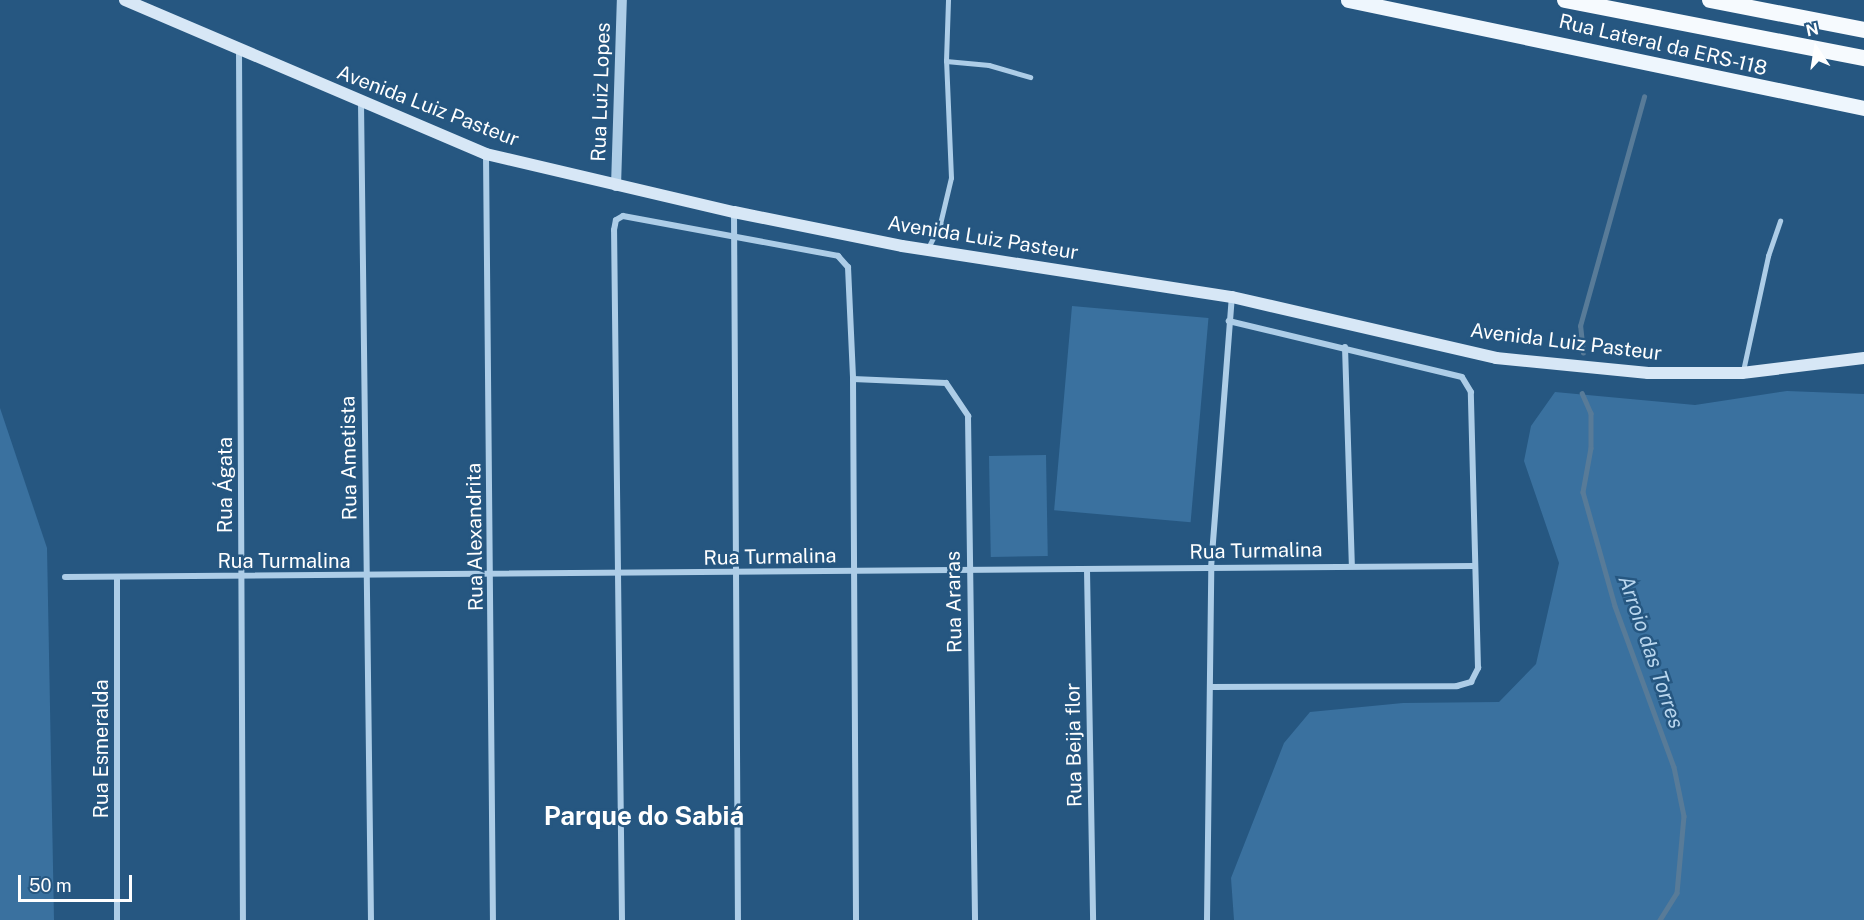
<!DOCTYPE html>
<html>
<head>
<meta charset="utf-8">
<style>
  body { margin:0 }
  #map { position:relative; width:1864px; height:920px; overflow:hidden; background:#265781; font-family:"Public Sans",sans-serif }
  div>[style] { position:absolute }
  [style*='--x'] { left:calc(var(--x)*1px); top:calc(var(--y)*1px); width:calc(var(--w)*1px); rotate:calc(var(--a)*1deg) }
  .green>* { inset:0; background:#3a719f; transform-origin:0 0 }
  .stream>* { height:4.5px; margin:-2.25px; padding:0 2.25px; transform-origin:2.25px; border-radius:2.25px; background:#587b98 }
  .service>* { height:4.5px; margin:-2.25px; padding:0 2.25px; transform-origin:2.25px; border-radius:2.25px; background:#adcde7 }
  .minor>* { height:6px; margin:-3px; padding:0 3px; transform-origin:3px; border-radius:3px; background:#adcde7 }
  .tertiary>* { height:10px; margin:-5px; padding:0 5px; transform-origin:5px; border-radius:5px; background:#adcde7 }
  .secondary>* { height:12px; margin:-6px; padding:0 6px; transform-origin:6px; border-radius:6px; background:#d7e7f6 }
  .primary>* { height:15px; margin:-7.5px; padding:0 7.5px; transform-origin:7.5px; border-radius:7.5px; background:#eef6fd }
  .trunk>* { height:16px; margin:-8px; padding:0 8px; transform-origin:8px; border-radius:8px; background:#f6fafe }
  span { translate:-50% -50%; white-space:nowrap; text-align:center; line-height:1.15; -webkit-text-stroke:5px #265781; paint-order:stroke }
  .street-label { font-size:20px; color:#fff }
  .water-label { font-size:21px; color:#b9d6ee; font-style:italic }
  .district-label { font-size:26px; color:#fff; font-weight:700 }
  .north { position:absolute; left:1786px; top:18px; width:60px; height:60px; -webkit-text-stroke:4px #265781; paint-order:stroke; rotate:348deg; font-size:16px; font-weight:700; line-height:24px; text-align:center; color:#fff }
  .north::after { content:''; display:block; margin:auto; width:21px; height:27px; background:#fff; clip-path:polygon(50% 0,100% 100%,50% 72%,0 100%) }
  .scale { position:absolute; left:18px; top:875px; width:114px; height:27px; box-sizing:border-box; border:3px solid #fff; border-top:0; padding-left:8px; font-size:18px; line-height:21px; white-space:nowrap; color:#fff; -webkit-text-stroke:4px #265781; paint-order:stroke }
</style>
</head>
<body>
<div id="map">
  <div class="green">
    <div style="left:1072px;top:306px;width:137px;height:205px;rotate:5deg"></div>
    <div style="clip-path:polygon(1787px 391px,1864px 394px,1864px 920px,1234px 920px,1231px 878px,1284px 743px,1310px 712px,1403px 703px,1499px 702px,1536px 664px,1559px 563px,1524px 461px,1531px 426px,1555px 392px,1695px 405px)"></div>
    <div style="clip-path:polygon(0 408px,47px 548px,54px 920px,0 920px)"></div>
    <div style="left:1046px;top:455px;width:101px;height:57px;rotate:89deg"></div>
  </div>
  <div class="stream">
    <div style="--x:1583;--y:353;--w:27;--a:-96"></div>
    <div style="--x:1580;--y:326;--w:238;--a:-74.4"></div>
    <div style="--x:1582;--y:393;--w:22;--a:66"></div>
    <div style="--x:1591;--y:413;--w:35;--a:90"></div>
    <div style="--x:1591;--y:448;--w:45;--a:100.3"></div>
    <div style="--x:1583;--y:492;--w:118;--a:74.3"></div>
    <div style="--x:1615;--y:606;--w:171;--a:69.9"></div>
    <div style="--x:1674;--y:767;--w:50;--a:78.5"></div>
    <div style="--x:1684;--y:816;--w:77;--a:95.2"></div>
    <div style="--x:1677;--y:893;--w:32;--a:122"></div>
  </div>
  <div class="service">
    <div style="--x:946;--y:61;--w:43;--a:5.3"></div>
    <div style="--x:989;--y:65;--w:43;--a:16.3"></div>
    <div style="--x:928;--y:248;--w:27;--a:-63"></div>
    <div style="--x:940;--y:224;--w:47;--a:-76.6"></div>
    <div style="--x:951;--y:178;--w:117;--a:-92.4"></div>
    <div style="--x:946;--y:61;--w:61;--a:-88.1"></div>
    <div style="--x:1743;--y:371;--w:118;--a:-77.7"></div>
    <div style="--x:1768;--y:256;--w:37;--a:-71"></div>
  </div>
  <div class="minor">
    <div style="--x:239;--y:50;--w:870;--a:89.74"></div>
    <div style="--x:361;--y:103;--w:817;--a:89.3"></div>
    <div style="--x:486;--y:154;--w:766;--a:89.48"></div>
    <div style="--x:734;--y:212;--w:708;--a:89.68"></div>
    <div style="--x:1345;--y:347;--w:219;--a:88.2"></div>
    <div style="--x:853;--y:379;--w:93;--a:2.5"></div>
    <div style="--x:946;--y:383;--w:40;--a:56"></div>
    <div style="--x:968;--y:416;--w:504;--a:89.2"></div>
    <div style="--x:1087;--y:570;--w:350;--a:89"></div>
    <div style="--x:65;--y:577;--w:1410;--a:-0.45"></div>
    <div style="--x:1210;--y:687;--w:247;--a:-0.2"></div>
    <div style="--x:1457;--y:686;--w:15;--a:-16"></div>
    <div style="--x:1471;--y:682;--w:16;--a:-63"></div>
    <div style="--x:1478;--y:668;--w:276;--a:-91.5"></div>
    <div style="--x:1471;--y:392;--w:17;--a:-121"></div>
    <div style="--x:1462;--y:377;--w:240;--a:-166.5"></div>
    <div style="--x:117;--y:920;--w:342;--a:-90"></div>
    <div style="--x:622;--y:920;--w:690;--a:-90.66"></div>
    <div style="--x:614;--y:230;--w:10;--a:-79"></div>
    <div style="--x:616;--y:220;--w:8;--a:-30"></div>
    <div style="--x:623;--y:216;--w:219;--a:10.5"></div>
    <div style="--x:838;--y:256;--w:15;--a:48"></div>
    <div style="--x:848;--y:267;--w:112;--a:87.4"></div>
    <div style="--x:853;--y:379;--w:541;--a:89.68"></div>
    <div style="--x:1207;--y:920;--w:352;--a:-89.3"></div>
    <div style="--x:1211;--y:568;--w:271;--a:-85.6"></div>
  </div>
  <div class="tertiary">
    <div style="--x:616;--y:186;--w:186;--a:-88.2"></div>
  </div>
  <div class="secondary">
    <div style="--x:125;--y:0;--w:392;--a:23.1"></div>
    <div style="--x:486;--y:154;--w:255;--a:13.2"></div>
    <div style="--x:734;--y:212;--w:171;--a:11.4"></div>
    <div style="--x:902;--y:246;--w:334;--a:8.8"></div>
    <div style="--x:1232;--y:297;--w:271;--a:13"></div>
    <div style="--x:1496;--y:358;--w:153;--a:5.6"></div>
    <div style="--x:1648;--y:373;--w:94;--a:0"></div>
    <div style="--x:1742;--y:373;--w:123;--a:-7"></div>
  </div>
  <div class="primary">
    <div style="--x:1348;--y:0;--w:527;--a:11.82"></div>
  </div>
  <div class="trunk">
    <div style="--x:1565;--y:0;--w:305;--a:11"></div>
    <div style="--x:1710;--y:0;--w:157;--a:11"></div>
  </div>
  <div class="street-label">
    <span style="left:1663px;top:45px;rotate:13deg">Rua Lateral da ERS-118</span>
    <span style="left:601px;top:92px;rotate:-88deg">Rua Luiz Lopes</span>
    <span style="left:428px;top:106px;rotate:21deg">Avenida Luiz Pasteur</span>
    <span style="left:983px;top:238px;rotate:9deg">Avenida Luiz Pasteur</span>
    <span style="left:1566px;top:342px;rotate:7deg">Avenida Luiz Pasteur</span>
    <span style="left:349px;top:458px;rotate:-91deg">Rua Ametista</span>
    <span style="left:225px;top:485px;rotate:-90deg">Rua Ágata</span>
    <span style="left:475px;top:537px;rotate:-91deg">Rua Alexandrita</span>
    <span style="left:1256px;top:551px;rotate:-1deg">Rua Turmalina</span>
    <span style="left:770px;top:557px;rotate:-1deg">Rua Turmalina</span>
    <span style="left:284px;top:561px">Rua Turmalina</span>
    <span style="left:954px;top:602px;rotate:-91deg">Rua Araras</span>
    <span style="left:1074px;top:745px;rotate:-91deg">Rua Beija flor</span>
    <span style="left:101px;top:749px;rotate:-90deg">Rua Esmeralda</span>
  </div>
  <div class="water-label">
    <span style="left:1651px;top:652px;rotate:71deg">Arroio das Torres</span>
  </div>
  <div class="district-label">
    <span style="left:644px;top:816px">Parque do Sabiá</span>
  </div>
  <div class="north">N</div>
  <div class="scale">50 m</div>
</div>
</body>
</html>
